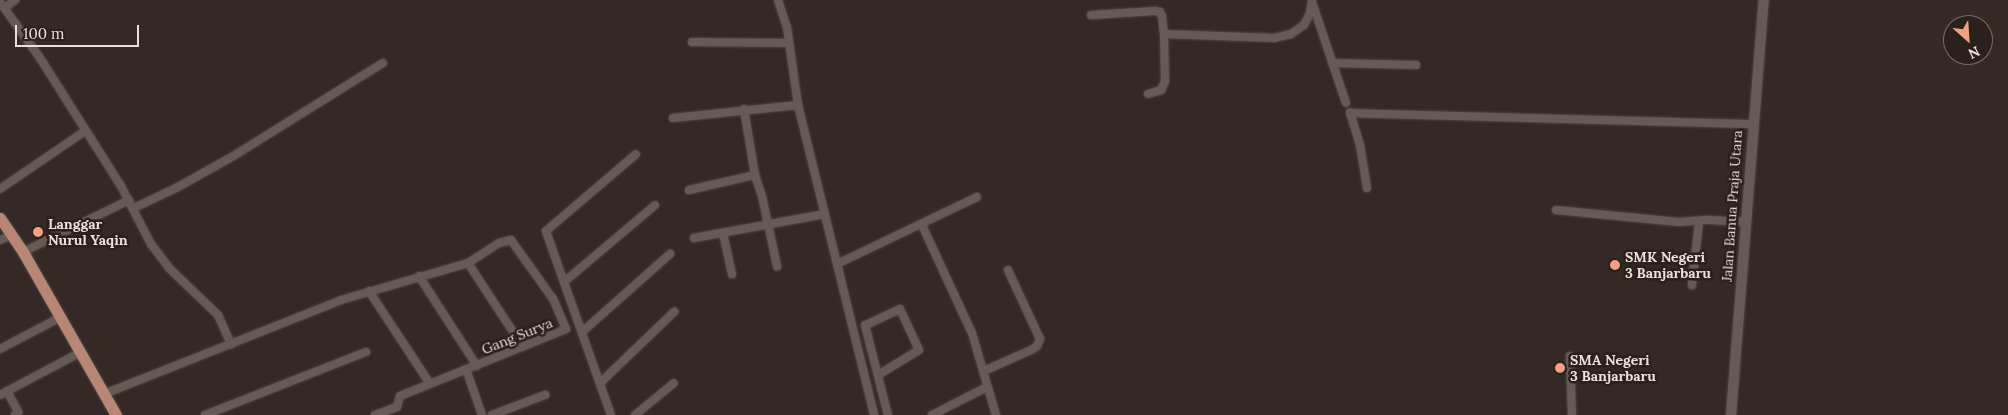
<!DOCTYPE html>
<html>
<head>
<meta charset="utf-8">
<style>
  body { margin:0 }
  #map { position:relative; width:2008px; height:415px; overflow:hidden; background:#342926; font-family:Lora,serif }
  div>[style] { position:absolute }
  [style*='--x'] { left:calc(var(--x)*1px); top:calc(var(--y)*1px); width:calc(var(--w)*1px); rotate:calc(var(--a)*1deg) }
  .roads { filter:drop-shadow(0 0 1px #504844) drop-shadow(0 0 1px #504844) }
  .street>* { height:8px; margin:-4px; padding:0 4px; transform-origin:4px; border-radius:4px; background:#665a55 }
  .secondary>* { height:10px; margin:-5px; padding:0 5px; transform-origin:5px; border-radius:5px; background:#665a55 }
  .primary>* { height:11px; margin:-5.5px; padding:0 5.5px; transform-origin:5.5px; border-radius:5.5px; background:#b78674 }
  .dots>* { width:14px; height:14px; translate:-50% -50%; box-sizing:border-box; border:2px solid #2a201c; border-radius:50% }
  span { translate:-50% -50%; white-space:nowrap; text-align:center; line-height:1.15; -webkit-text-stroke:5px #2a201c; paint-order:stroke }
  .street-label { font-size:14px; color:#e8e1de }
  .poi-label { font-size:14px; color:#e8e1de; font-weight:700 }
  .left { translate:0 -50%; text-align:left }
  .north { position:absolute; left:1943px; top:15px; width:50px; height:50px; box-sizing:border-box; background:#2a201c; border:1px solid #766d6a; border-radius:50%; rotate:154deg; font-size:14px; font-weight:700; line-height:20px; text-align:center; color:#e8e1de }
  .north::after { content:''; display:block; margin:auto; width:18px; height:22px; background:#f2a081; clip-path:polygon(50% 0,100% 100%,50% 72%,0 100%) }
  .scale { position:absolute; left:15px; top:25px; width:124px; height:22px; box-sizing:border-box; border:2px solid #e8e1de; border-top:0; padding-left:6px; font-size:15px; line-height:18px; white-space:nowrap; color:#e8e1de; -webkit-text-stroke:4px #2a201c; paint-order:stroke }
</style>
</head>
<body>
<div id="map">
  <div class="roads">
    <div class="street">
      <div style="--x:778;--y:0;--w:28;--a:72"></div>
      <div style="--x:787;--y:27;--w:79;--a:82"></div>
      <div style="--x:798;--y:105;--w:319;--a:76.2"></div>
      <div style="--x:0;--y:2;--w:69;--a:54.5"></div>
      <div style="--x:40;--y:58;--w:151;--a:57.7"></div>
      <div style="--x:121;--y:186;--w:65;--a:62.7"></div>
      <div style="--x:151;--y:244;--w:30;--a:53"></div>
      <div style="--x:169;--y:268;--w:68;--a:43.8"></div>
      <div style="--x:218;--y:315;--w:32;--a:66"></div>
      <div style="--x:1313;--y:5;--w:103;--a:71.4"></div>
      <div style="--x:5;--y:8;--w:13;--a:-39"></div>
      <div style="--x:1091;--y:15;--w:64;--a:-3.6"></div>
      <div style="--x:1155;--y:11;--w:5;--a:11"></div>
      <div style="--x:1160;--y:12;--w:4;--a:63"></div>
      <div style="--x:1162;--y:16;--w:18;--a:84"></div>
      <div style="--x:1164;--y:34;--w:110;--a:2.1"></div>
      <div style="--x:1274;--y:38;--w:17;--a:-13"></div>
      <div style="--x:1291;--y:34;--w:16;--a:-35"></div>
      <div style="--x:1304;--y:25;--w:13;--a:-63"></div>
      <div style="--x:1310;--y:13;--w:13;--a:-81"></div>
      <div style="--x:692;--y:42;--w:97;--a:0.6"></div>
      <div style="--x:1332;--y:63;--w:84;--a:1.4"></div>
      <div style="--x:1148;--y:94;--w:14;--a:-17"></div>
      <div style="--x:1161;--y:90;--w:10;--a:-66"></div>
      <div style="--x:1165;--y:81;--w:47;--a:-91.2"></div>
      <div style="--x:744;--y:109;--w:67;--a:80.5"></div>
      <div style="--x:755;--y:175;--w:22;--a:72"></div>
      <div style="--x:762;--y:196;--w:72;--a:77.9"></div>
      <div style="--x:673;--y:118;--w:126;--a:-5.9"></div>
      <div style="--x:1367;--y:188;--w:44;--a:-99.2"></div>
      <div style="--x:1360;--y:145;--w:34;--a:-107"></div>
      <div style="--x:1350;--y:113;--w:403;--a:1.6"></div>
      <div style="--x:0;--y:189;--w:103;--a:-34.3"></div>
      <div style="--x:689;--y:190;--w:68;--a:-12.8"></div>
      <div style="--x:134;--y:208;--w:49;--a:-25.5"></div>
      <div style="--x:178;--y:187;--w:65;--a:-29.3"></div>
      <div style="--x:235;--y:155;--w:174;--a:-31.9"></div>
      <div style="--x:1556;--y:210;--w:123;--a:5.6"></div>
      <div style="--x:1678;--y:222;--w:31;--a:-4"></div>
      <div style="--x:1709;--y:220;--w:36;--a:3"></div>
      <div style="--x:922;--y:225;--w:119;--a:65.2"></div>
      <div style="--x:972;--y:333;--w:85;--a:73.7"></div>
      <div style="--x:723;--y:233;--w:42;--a:77.6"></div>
      <div style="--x:694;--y:238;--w:133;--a:-10.4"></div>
      <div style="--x:0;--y:240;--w:13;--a:-23"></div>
      <div style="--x:23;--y:252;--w:118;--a:-26.1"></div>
      <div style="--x:837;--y:264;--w:155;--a:-25.6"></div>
      <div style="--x:419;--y:276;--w:107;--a:57.2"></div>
      <div style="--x:564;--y:282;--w:119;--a:-40.2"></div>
      <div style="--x:1692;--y:285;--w:63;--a:-83.7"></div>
      <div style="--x:369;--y:291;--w:111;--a:56.7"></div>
      <div style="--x:582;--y:332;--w:118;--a:-41.6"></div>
      <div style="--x:0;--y:349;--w:67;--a:-27.7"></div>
      <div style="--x:1570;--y:356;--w:59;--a:88.1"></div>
      <div style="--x:466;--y:369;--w:49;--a:70.8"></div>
      <div style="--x:984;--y:371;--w:51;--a:-24.1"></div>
      <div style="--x:1031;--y:350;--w:7;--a:-34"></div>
      <div style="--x:1037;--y:346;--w:8;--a:-67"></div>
      <div style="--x:1040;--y:339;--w:76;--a:-114.9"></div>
      <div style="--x:878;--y:375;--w:48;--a:-31.4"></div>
      <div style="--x:919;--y:350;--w:45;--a:-114.9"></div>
      <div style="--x:900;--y:309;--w:38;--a:155"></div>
      <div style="--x:865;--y:325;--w:93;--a:75.7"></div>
      <div style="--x:600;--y:383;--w:103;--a:-43.8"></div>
      <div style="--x:7;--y:391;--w:24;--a:62"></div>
      <div style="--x:18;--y:412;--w:4;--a:135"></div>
      <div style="--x:104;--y:394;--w:255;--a:-21.6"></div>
      <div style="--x:341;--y:300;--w:132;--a:-16.2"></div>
      <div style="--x:468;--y:263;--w:100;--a:56.8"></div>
      <div style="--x:0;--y:395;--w:89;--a:-28"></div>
      <div style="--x:205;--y:415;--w:173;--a:-21.4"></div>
      <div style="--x:375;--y:415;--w:23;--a:-20"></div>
      <div style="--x:397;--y:407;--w:11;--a:-75"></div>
      <div style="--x:400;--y:396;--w:179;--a:-22"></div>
      <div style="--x:566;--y:329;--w:33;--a:-113"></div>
      <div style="--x:553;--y:299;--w:72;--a:-125.4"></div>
      <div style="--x:511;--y:240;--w:12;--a:166"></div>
      <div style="--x:499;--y:243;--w:37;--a:147"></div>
      <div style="--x:492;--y:415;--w:57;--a:-20.7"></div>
      <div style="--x:611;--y:415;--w:195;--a:-109.5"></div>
      <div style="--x:546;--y:231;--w:118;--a:-40.5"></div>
      <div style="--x:635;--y:415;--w:50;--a:-39.4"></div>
      <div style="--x:932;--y:415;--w:62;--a:-27"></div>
    </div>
    <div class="secondary">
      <div style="--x:1731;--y:415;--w:416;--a:-85.5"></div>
    </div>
    <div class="primary">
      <div style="--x:0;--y:218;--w:41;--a:55.9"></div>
      <div style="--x:23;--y:252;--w:188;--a:60.3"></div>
    </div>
  </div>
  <div class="dots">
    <div style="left:38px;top:232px;background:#f2a081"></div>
    <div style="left:1615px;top:265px;background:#f2a081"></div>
    <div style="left:1560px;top:368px;background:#f2a081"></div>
  </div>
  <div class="street-label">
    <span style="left:1732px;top:206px;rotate:-86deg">Jalan Banua Praja Utara</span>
    <span style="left:517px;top:336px;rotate:-22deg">Gang Surya</span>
  </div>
  <div class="poi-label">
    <span class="left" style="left:48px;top:232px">Langgar<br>Nurul Yaqin</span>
    <span class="left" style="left:1625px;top:265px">SMK Negeri<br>3 Banjarbaru</span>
    <span class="left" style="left:1570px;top:368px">SMA Negeri<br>3 Banjarbaru</span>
  </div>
  <div class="north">N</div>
  <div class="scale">100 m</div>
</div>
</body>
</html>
